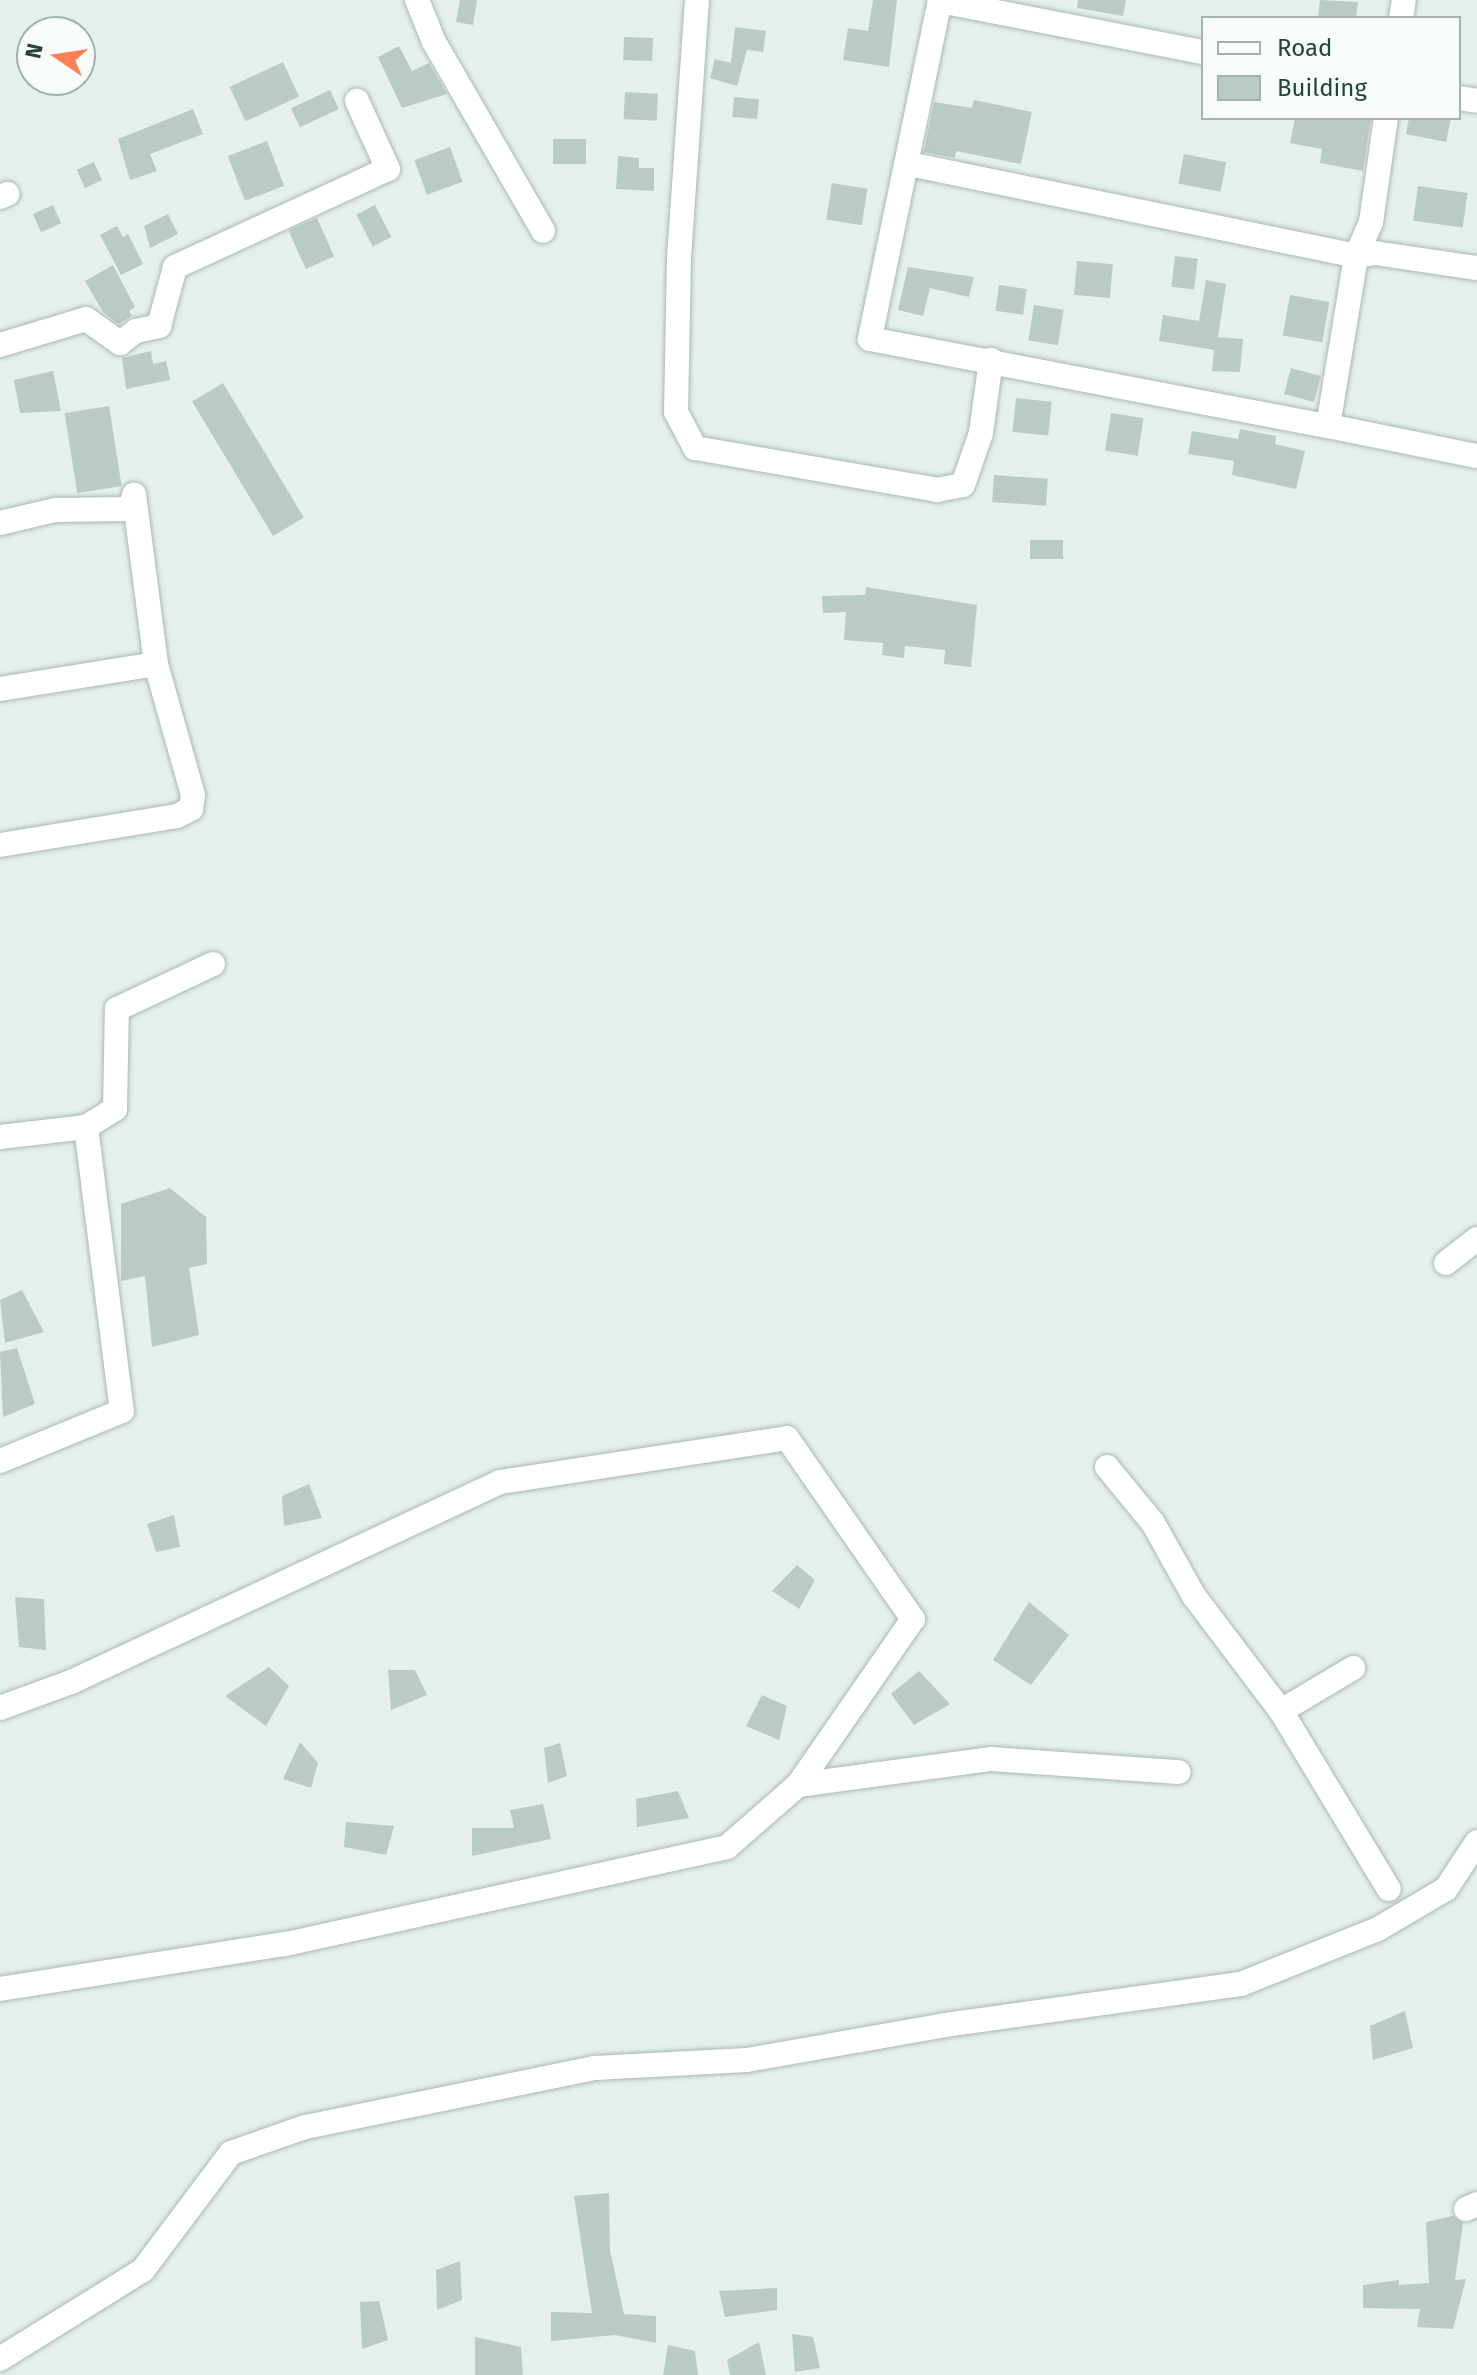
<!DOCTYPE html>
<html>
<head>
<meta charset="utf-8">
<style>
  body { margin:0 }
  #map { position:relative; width:1477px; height:2375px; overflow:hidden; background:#e5f0eb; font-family:"Fira Sans",sans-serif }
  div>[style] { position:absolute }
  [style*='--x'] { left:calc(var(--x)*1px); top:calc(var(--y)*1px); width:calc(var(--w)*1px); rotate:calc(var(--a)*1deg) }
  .building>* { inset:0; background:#bacbc4; transform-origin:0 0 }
  .roads { filter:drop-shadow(0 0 2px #a7b9b3) drop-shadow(0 0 2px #a7b9b3) }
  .minor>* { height:24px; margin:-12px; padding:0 12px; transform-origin:12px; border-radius:12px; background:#fff }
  span { translate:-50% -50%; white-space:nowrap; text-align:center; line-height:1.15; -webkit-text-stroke:8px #f7fbf9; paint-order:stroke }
  .legend { position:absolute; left:1201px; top:16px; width:260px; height:104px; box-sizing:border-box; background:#f7fbf9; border:2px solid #a2b2ad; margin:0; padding:10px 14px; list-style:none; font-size:24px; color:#22443b }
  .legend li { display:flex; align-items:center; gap:16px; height:40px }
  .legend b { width:40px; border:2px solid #a2b2ad }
  .north { position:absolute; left:16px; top:16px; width:80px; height:80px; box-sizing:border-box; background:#f7fbf9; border:2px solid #a2b2ad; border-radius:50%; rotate:283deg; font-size:22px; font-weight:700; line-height:32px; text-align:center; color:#22443b }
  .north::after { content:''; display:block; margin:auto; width:28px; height:36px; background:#ff8054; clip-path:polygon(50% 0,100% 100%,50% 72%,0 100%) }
</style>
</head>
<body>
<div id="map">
  <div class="building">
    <div style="clip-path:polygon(460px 0,477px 0,473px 25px,456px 22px)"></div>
    <div style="clip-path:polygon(873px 0,897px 0,889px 67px,843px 60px,848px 28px,868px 31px)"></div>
    <div style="clip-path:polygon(1078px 0,1126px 0,1123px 16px,1077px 8px)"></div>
    <div style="clip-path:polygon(1320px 0,1358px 2px,1356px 18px,1318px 18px)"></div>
    <div style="clip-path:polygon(735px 27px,766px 31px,763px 52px,747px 50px,737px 86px,710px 78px,715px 59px,731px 63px)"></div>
    <div style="left:624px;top:37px;width:29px;height:23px;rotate:2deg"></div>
    <div style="clip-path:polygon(399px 46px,412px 71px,429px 63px,447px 94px,402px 108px,378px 57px)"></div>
    <div style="left:283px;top:62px;width:38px;height:59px;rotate:65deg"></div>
    <div style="left:330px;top:90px;width:21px;height:43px;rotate:65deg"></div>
    <div style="left:625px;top:92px;width:33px;height:27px;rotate:3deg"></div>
    <div style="left:734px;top:97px;width:25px;height:20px;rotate:5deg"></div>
    <div style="clip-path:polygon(974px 100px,1032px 112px,1021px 164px,956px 151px,955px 158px,924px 152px,934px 102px,972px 108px)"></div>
    <div style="clip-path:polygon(193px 109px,203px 134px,150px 154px,157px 171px,130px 180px,118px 139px)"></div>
    <div style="clip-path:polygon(1295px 118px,1371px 118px,1363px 171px,1320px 163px,1322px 149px,1290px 143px)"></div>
    <div style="clip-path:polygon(1409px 118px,1451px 118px,1446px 142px,1406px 134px)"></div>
    <div style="left:553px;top:139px;width:33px;height:25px"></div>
    <div style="left:267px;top:141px;width:48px;height:42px;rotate:69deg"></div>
    <div style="left:450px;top:147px;width:37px;height:38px;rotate:70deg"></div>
    <div style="left:1184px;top:154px;width:43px;height:30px;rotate:11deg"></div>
    <div style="clip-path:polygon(618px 156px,639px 158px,639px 168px,654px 168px,654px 191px,616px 189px)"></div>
    <div style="left:94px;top:162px;width:20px;height:19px;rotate:66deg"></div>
    <div style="left:832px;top:183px;width:36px;height:37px;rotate:9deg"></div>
    <div style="left:1418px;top:186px;width:50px;height:35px;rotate:8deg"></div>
    <div style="left:53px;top:205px;width:20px;height:22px;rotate:66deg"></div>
    <div style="left:375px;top:205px;width:36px;height:21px;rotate:63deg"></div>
    <div style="clip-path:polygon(168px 214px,178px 234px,150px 248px,144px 226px)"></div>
    <div style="left:317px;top:218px;width:42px;height:31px;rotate:66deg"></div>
    <div style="clip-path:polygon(117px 226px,123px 237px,128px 234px,143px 264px,121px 275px,100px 235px)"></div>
    <div style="left:1175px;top:256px;width:23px;height:31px;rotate:7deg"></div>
    <div style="left:1077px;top:261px;width:36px;height:34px;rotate:5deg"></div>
    <div style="clip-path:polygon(113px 265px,135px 307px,129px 311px,132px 316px,118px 324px,103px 312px,85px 281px)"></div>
    <div style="clip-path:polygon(908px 267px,974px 277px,969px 297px,930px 288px,923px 316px,898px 310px)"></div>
    <div style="clip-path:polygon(1206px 280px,1226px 284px,1218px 337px,1243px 339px,1240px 372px,1212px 371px,1214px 350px,1159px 341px,1163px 315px,1199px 321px)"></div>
    <div style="left:999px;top:285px;width:28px;height:26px;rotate:8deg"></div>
    <div style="left:1290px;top:295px;width:40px;height:41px;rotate:10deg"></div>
    <div style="left:1034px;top:305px;width:30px;height:36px;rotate:9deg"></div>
    <div style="clip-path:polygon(151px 351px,153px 364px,166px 361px,170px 380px,126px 389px,122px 358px)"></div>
    <div style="left:1291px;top:368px;width:31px;height:27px;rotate:15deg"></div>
    <div style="clip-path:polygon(53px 371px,61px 411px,20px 413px,14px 380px)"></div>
    <div style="left:223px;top:383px;width:157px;height:36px;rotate:59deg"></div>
    <div style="left:1016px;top:398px;width:36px;height:34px;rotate:6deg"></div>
    <div style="left:109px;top:406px;width:81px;height:45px;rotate:81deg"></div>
    <div style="left:1111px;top:413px;width:33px;height:38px;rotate:9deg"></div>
    <div style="clip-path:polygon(1240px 429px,1276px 436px,1275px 444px,1305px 451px,1296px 489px,1232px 475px,1234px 461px,1188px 454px,1192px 431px,1238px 439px)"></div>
    <div style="left:994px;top:475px;width:54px;height:27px;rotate:4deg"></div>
    <div style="left:1063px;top:540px;width:19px;height:33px;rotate:90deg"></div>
    <div style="clip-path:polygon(866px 587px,977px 605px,971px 667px,944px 664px,945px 650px,905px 646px,904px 658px,882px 655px,883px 643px,844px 640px,846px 612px,823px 613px,822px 596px,865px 595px)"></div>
    <div style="clip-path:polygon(170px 1188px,206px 1217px,207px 1264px,189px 1268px,199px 1335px,152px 1347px,145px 1276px,121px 1281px,121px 1204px)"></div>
    <div style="clip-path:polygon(22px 1290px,44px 1332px,5px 1343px,0 1300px)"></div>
    <div style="clip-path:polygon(17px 1348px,35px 1404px,3px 1417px,0 1352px)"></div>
    <div style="clip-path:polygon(309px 1484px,322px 1518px,284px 1526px,282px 1496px)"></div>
    <div style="clip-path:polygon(174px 1515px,180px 1547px,156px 1552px,147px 1524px)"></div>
    <div style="clip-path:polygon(797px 1565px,815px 1580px,799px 1609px,772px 1591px)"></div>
    <div style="clip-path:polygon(15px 1597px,44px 1599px,46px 1650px,19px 1647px)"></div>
    <div style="clip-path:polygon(1029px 1602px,1069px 1635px,1031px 1685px,993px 1660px)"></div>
    <div style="clip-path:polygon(269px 1667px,289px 1686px,266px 1726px,225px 1696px)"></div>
    <div style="clip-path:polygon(388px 1670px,415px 1670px,427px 1695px,391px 1710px)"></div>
    <div style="clip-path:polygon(919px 1671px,950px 1704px,914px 1725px,891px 1694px)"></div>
    <div style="clip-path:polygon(762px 1695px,787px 1706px,779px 1740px,746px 1726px)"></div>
    <div style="clip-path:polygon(300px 1742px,318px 1763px,311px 1788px,283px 1779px)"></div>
    <div style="clip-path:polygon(560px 1743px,567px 1776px,548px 1783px,544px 1748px)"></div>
    <div style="clip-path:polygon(678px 1791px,689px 1818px,637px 1827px,636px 1799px)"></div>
    <div style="clip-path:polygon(543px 1804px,551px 1839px,472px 1856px,472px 1828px,514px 1828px,510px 1810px)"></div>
    <div style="clip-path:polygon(346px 1822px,394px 1826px,386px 1855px,344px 1847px)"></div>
    <div style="clip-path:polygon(1405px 2011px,1413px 2048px,1373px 2060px,1370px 2026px)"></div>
    <div style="clip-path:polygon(609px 2193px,610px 2250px,624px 2314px,656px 2316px,656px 2343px,615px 2335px,551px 2341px,551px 2312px,592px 2313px,574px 2196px)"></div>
    <div style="clip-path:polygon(1453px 2216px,1463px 2223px,1455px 2280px,1466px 2279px,1453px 2329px,1417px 2327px,1420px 2309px,1363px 2308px,1363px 2285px,1399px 2280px,1399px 2285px,1429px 2283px,1426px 2222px)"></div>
    <div style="clip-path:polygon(460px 2261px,462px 2300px,437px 2310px,436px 2270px)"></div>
    <div style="clip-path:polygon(777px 2288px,777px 2310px,725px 2317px,719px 2291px)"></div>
    <div style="clip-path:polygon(379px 2301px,388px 2340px,362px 2349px,360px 2302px)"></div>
    <div style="clip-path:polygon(792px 2334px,813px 2337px,820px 2368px,795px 2372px)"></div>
    <div style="clip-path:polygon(475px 2337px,521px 2347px,523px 2375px,475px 2375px)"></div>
    <div style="clip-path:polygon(759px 2342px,766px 2375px,730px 2375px,727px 2360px)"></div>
    <div style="clip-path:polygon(668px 2345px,695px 2351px,698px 2375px,663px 2375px)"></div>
  </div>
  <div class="roads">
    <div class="minor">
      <div style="--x:417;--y:0;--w:45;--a:68"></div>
      <div style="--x:434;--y:42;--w:218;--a:60"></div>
      <div style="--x:697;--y:0;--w:259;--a:94"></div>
      <div style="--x:679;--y:258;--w:154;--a:91.1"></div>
      <div style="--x:676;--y:412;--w:41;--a:62.2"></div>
      <div style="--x:695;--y:448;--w:246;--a:9.8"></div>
      <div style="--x:937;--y:490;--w:26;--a:-11"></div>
      <div style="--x:963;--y:485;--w:55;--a:-70.9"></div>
      <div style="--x:981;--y:433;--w:74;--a:-82.2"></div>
      <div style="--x:940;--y:0;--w:346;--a:101.7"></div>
      <div style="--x:870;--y:339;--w:466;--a:10.8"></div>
      <div style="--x:1328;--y:426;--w:172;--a:-80.6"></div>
      <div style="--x:1356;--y:256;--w:37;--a:-66"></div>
      <div style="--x:1371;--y:222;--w:105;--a:-81.8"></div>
      <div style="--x:940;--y:1;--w:268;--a:11"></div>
      <div style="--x:1401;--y:18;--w:18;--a:-81"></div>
      <div style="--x:1459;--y:98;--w:18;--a:9"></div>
      <div style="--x:909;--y:164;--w:456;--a:11.6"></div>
      <div style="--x:1356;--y:256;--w:19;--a:-9"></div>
      <div style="--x:1375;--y:253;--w:103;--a:8.4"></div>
      <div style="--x:0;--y:197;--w:8;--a:-23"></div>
      <div style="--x:0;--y:345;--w:90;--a:-16.8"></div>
      <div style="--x:86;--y:319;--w:42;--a:35.2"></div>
      <div style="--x:120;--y:343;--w:20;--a:-37"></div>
      <div style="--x:136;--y:331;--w:24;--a:-12"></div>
      <div style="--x:159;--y:326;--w:61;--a:-74.8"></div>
      <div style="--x:175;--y:267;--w:234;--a:-24.7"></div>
      <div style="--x:388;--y:169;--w:75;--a:-114.5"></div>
      <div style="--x:1328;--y:426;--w:152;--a:11.4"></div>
      <div style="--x:0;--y:523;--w:57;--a:-13.3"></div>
      <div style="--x:55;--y:510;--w:75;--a:-0.8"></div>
      <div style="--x:130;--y:509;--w:15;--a:-74"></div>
      <div style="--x:0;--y:689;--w:158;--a:-9.1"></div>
      <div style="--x:0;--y:845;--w:179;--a:-9.3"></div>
      <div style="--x:177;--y:816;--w:16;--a:-27"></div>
      <div style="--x:191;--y:809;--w:14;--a:-82"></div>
      <div style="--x:193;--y:795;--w:136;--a:-105.8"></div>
      <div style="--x:156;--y:664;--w:170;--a:-97.4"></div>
      <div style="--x:86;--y:1127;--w:34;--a:-32"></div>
      <div style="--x:115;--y:1109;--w:100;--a:-88.9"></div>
      <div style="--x:117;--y:1009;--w:106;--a:-25.1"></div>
      <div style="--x:0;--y:1137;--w:87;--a:-6.6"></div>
      <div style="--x:86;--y:1127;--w:286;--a:82.8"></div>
      <div style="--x:122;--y:1411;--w:132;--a:157.7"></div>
      <div style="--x:1446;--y:1263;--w:39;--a:-38"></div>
      <div style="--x:1107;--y:1467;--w:72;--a:50.6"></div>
      <div style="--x:1153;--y:1523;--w:84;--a:60.7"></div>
      <div style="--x:1194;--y:1596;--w:144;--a:52.9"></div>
      <div style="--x:1281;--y:1711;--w:208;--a:58.8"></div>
      <div style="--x:0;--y:1708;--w:76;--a:-20.1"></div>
      <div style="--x:71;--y:1682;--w:473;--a:-25"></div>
      <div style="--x:500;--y:1482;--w:290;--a:-8.7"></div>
      <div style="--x:787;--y:1438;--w:221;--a:55.2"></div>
      <div style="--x:913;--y:1619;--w:202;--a:124.7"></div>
      <div style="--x:798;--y:1785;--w:94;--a:138.9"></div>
      <div style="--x:727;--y:1847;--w:453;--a:167.6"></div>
      <div style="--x:284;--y:1944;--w:288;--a:171"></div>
      <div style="--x:1281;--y:1711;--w:84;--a:-30.8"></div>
      <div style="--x:798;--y:1785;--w:195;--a:-7.7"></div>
      <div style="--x:991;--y:1759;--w:188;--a:4"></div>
      <div style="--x:1466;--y:2209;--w:12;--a:-24"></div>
      <div style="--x:0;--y:2359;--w:168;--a:-31.9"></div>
      <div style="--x:143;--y:2270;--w:146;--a:-53.1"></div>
      <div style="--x:231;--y:2153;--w:78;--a:-19.4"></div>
      <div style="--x:305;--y:2127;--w:296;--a:-11.5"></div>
      <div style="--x:595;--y:2068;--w:152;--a:-3"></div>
      <div style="--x:747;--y:2060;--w:201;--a:-10"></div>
      <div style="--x:945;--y:2025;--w:299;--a:-7.9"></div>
      <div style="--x:1241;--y:1984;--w:148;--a:-21.9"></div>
      <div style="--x:1378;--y:1929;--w:79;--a:-30.5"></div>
      <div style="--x:1446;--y:1889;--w:56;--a:-56.6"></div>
    </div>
  </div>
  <ul class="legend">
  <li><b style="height:10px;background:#fff"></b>Road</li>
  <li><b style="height:22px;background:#bacbc4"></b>Building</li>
  </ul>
  <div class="north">N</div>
</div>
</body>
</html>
